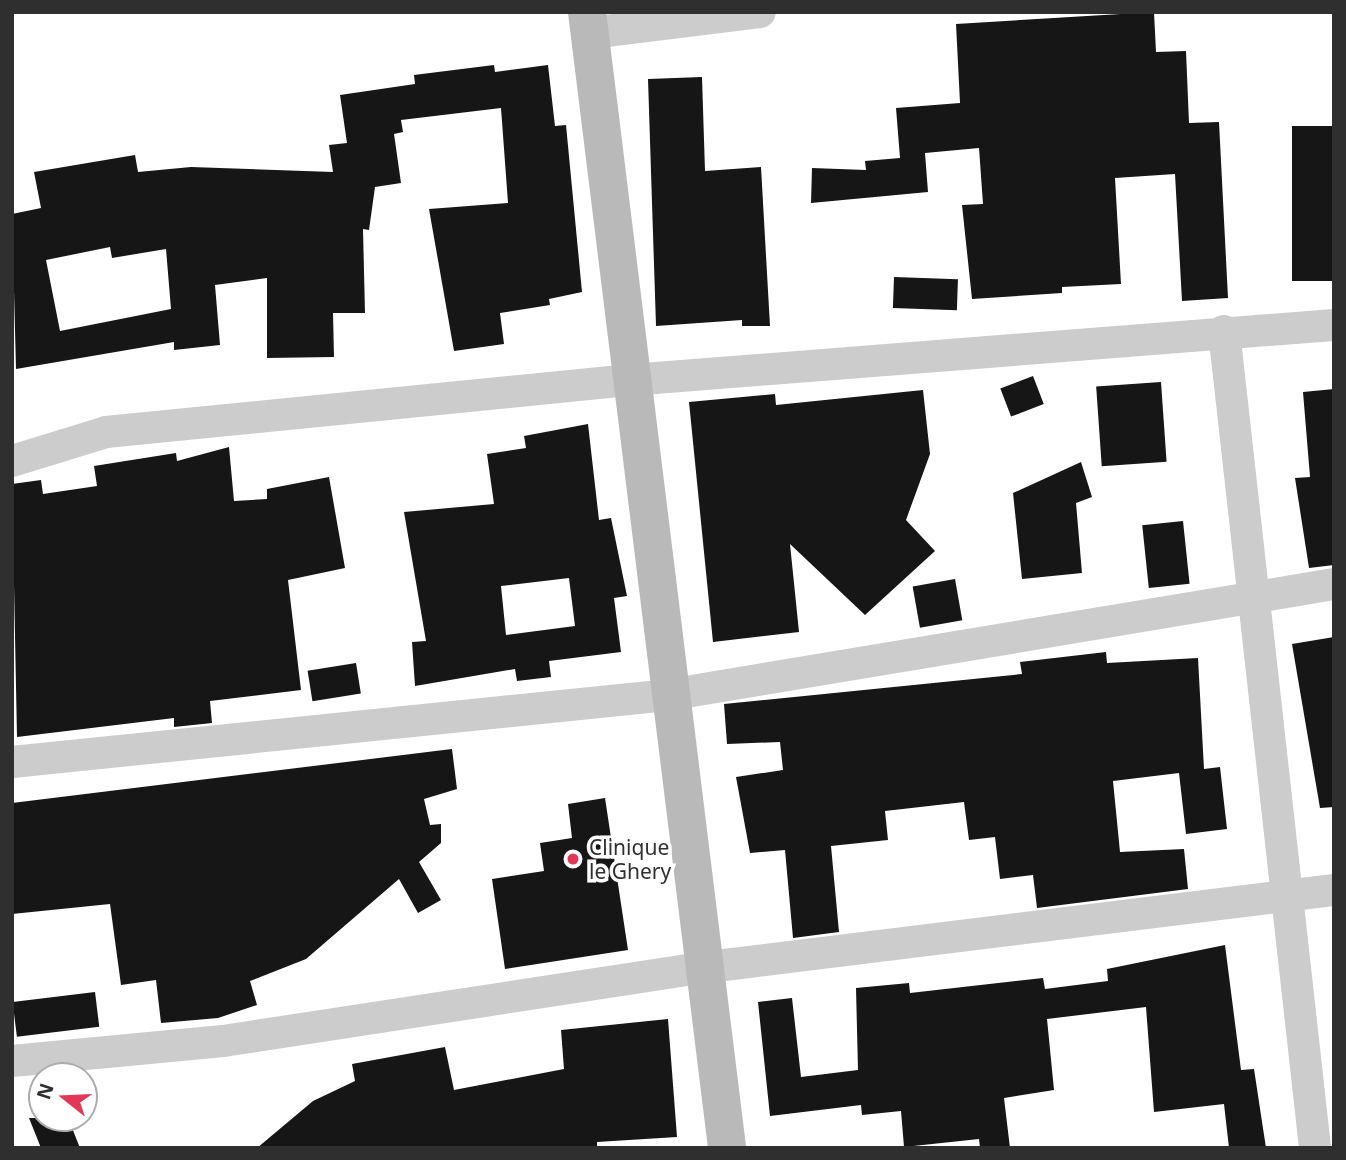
<!DOCTYPE html>
<html>
<head>
<meta charset="utf-8">
<style>
  body { margin:0 }
  #map { position:relative; width:1346px; height:1160px; overflow:hidden; background:#fff; font-family:"Noto Sans",sans-serif }
  div>[style] { position:absolute }
  [style*='--x'] { left:calc(var(--x)*1px); top:calc(var(--y)*1px); width:calc(var(--w)*1px); rotate:calc(var(--a)*1deg) }
  .building>* { inset:0; background:#161616; transform-origin:0 0 }
  .street>* { height:32px; margin:-16px; padding:0 16px; transform-origin:16px; border-radius:16px; background:#ccc }
  .secondary>* { height:38px; margin:-19px; padding:0 19px; transform-origin:19px; border-radius:19px; background:#b9b9b9 }
  .dots>* { width:19px; height:19px; translate:-50% -50%; box-sizing:border-box; border:4px solid #fff; border-radius:50% }
  span { translate:-50% -50%; white-space:nowrap; text-align:center; line-height:1.15; -webkit-text-stroke:7px #fff; paint-order:stroke }
  .poi-label { font-size:21px; color:#2f2f2f }
  .left { translate:0 -50%; text-align:left }
  .frame { position:absolute; inset:0; border:14px solid #2f2f2f; pointer-events:none }
  .north { position:absolute; left:28px; top:1062px; width:70px; height:70px; box-sizing:border-box; background:#fff; border:2px solid #acacac; border-radius:50%; rotate:288deg; font-size:19px; font-weight:700; line-height:28px; text-align:center; color:#2f2f2f }
  .north::after { content:''; display:block; margin:auto; width:24px; height:32px; background:#e03856; clip-path:polygon(50% 0,100% 100%,50% 72%,0 100%) }
</style>
</head>
<body>
<div id="map">
  <div class="building">
    <div style="clip-path:polygon(1154px 12px,1156px 52px,1186px 51px,1189px 123px,1219px 122px,1228px 298px,1182px 301px,1175px 174px,1115px 178px,1121px 284px,1062px 287px,1062px 293px,972px 299px,962px 205px,983px 204px,979px 148px,925px 153px,928px 192px,811px 203px,812px 168px,866px 170px,865px 161px,900px 158px,896px 108px,960px 103px,956px 24px)"></div>
    <div style="clip-path:polygon(evenodd,494px 65px,495px 72px,548px 65px,555px 126px,566px 125px,582px 292px,549px 299px,550px 305px,500px 313px,504px 344px,454px 351px,429px 209px,508px 203px,501px 108px,401px 120px,403px 132px,394px 134px,401px 183px,375px 187px,369px 230px,363px 229px,365px 313px,333px 313px,334px 357px,267px 358px,267px 278px,215px 285px,220px 345px,174px 350px,174px 342px,16px 369px,12px 214px,41px 208px,34px 172px,135px 155px,138px 172px,191px 167px,333px 172px,329px 145px,347px 143px,340px 95px,415px 84px,414px 75px,494px 65px,110px 247px,112px 258px,166px 249px,171px 309px,60px 331px,46px 260px,110px 247px)"></div>
    <div style="clip-path:polygon(702px 77px,705px 171px,761px 167px,770px 326px,742px 326px,742px 320px,656px 326px,648px 79px)"></div>
    <div style="left:1334px;top:126px;width:155px;height:42px;rotate:90deg"></div>
    <div style="left:894px;top:277px;width:64px;height:31px;rotate:2deg"></div>
    <div style="left:1033px;top:376px;width:30px;height:35px;rotate:69deg"></div>
    <div style="left:1161px;top:382px;width:80px;height:65px;rotate:86deg"></div>
    <div style="clip-path:polygon(1334px 389px,1334px 565px,1309px 568px,1295px 478px,1310px 477px,1303px 392px)"></div>
    <div style="clip-path:polygon(923px 390px,930px 454px,906px 520px,935px 551px,865px 615px,790px 544px,799px 632px,713px 642px,689px 402px,775px 394px,776px 405px)"></div>
    <div style="clip-path:polygon(evenodd,588px 424px,599px 520px,611px 518px,627px 596px,614px 598px,621px 652px,549px 661px,551px 677px,517px 681px,515px 669px,415px 686px,412px 642px,426px 641px,404px 512px,494px 504px,487px 454px,526px 448px,524px 436px,588px 424px,569px 578px,575px 626px,506px 635px,501px 586px,569px 578px)"></div>
    <div style="clip-path:polygon(229px 447px,234px 501px,267px 499px,267px 489px,329px 477px,345px 568px,288px 580px,301px 690px,210px 701px,212px 723px,174px 727px,174px 718px,17px 737px,12px 484px,41px 480px,43px 494px,97px 486px,94px 466px,176px 453px,177px 461px)"></div>
    <div style="clip-path:polygon(1081px 462px,1092px 497px,1076px 503px,1082px 573px,1022px 579px,1013px 493px)"></div>
    <div style="left:1183px;top:521px;width:63px;height:41px;rotate:84deg"></div>
    <div style="left:955px;top:579px;width:42px;height:43px;rotate:80deg"></div>
    <div style="clip-path:polygon(1334px 637px,1334px 807px,1320px 808px,1292px 644px)"></div>
    <div style="clip-path:polygon(1106px 652px,1107px 663px,1198px 658px,1204px 769px,1220px 767px,1227px 829px,1186px 834px,1179px 773px,1113px 781px,1120px 852px,1184px 849px,1188px 889px,1037px 908px,1033px 875px,1000px 879px,995px 837px,969px 840px,964px 802px,885px 811px,888px 840px,831px 846px,839px 932px,793px 938px,785px 850px,750px 853px,736px 777px,783px 770px,780px 742px,727px 744px,724px 704px,1022px 674px,1020px 662px)"></div>
    <div style="left:356px;top:663px;width:31px;height:49px;rotate:81deg"></div>
    <div style="clip-path:polygon(452px 749px,457px 789px,424px 799px,430px 825px,441px 824px,441px 843px,419px 862px,441px 900px,418px 913px,399px 879px,306px 959px,250px 981px,257px 1005px,218px 1018px,161px 1023px,156px 980px,121px 985px,110px 904px,12px 914px,12px 803px)"></div>
    <div style="clip-path:polygon(605px 798px,628px 950px,505px 969px,492px 879px,544px 871px,540px 843px,572px 838px,568px 804px)"></div>
    <div style="clip-path:polygon(1225px 945px,1241px 1070px,1254px 1069px,1266px 1148px,1229px 1148px,1224px 1104px,1154px 1112px,1146px 1007px,1047px 1019px,1054px 1090px,1004px 1098px,1010px 1148px,980px 1148px,979px 1139px,904px 1147px,901px 1111px,862px 1115px,861px 1105px,770px 1116px,758px 1002px,792px 998px,801px 1077px,858px 1070px,856px 988px,909px 983px,910px 993px,1043px 978px,1045px 989px,1108px 981px,1107px 969px)"></div>
    <div style="left:95px;top:992px;width:35px;height:83px;rotate:83deg"></div>
    <div style="clip-path:polygon(668px 1019px,677px 1137px,597px 1142px,597px 1148px,257px 1148px,313px 1101px,355px 1081px,352px 1064px,445px 1047px,454px 1090px,564px 1069px,561px 1030px)"></div>
    <div style="clip-path:polygon(29px 1118px,68px 1118px,80px 1148px,41px 1148px)"></div>
  </div>
  <div class="street">
    <div style="--x:590;--y:33;--w:171;--a:-7"></div>
    <div style="--x:1224;--y:331;--w:822;--a:83.64"></div>
    <div style="--x:12;--y:461;--w:98;--a:-17.1"></div>
    <div style="--x:106;--y:432;--w:527;--a:-5.67"></div>
    <div style="--x:630;--y:380;--w:706;--a:-4.47"></div>
    <div style="--x:12;--y:762;--w:659;--a:-5.83"></div>
    <div style="--x:668;--y:695;--w:675;--a:-9.46"></div>
    <div style="--x:12;--y:1061;--w:212;--a:-5.4"></div>
    <div style="--x:223;--y:1041;--w:491;--a:-8.7"></div>
    <div style="--x:708;--y:967;--w:631;--a:-7.01"></div>
  </div>
  <div class="secondary">
    <div style="--x:587;--y:12;--w:1145;--a:82.97"></div>
  </div>
  <div class="dots">
    <div style="left:573px;top:859px;background:#e03856"></div>
  </div>
  <div class="poi-label">
    <span class="left" style="left:589px;top:859px">Clinique<br>le Ghery</span>
  </div>
  <div class="frame"></div>
  <div class="north">N</div>
</div>
</body>
</html>
